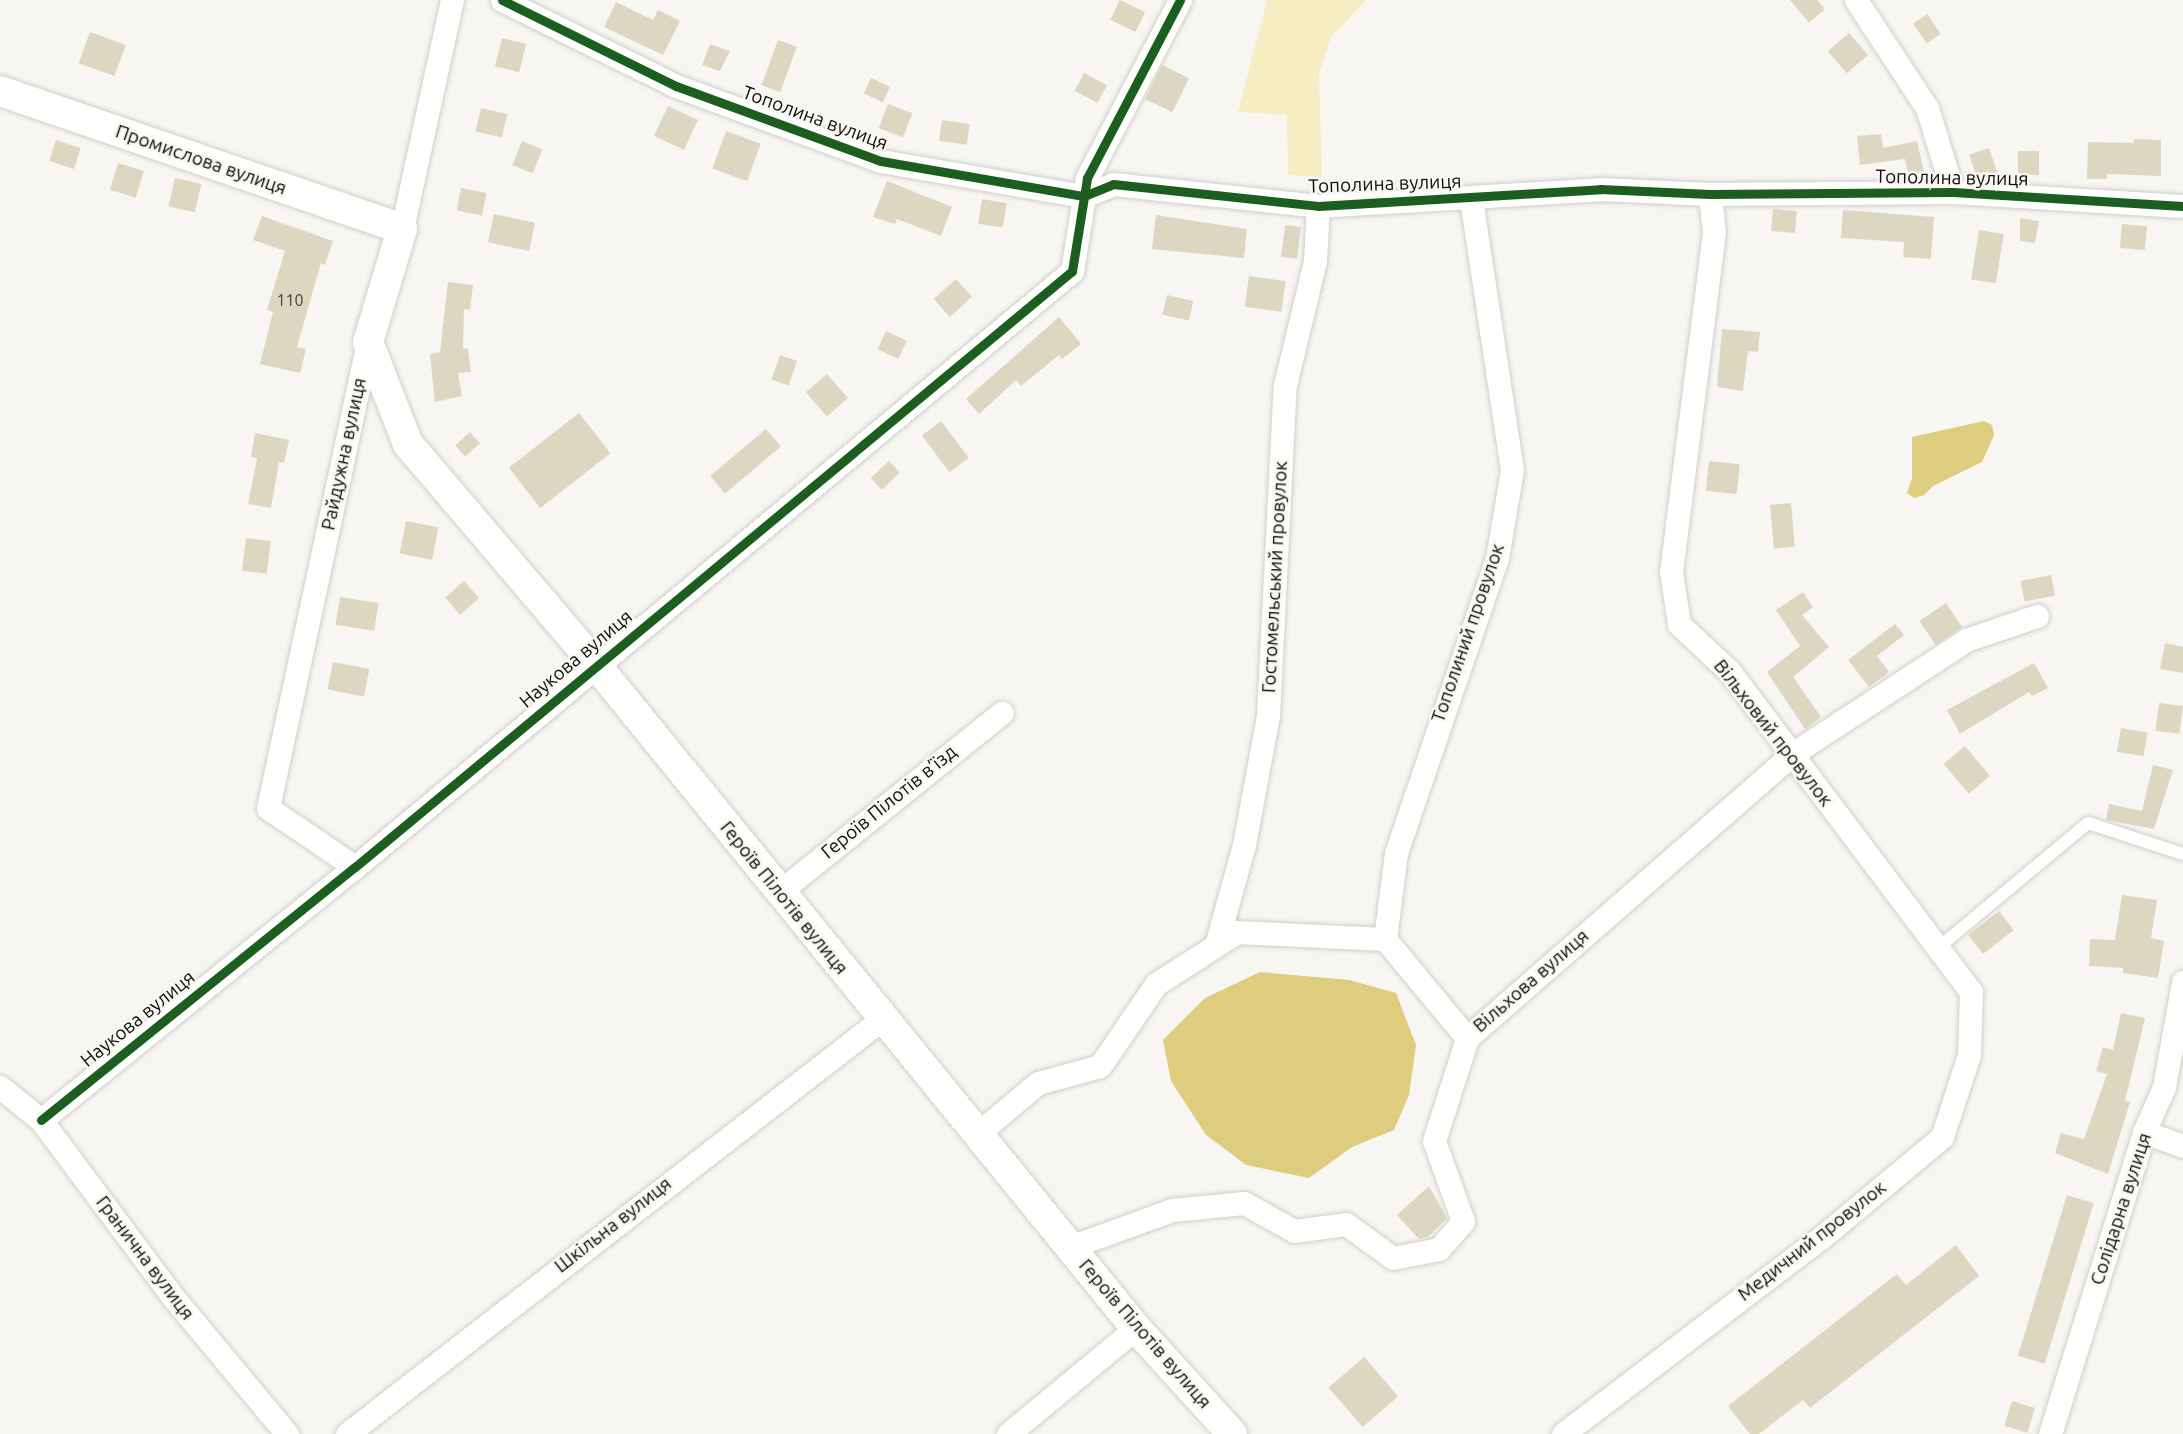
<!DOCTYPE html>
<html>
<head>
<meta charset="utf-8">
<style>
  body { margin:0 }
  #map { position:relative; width:2183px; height:1434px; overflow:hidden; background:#f7f6f2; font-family:Ubuntu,sans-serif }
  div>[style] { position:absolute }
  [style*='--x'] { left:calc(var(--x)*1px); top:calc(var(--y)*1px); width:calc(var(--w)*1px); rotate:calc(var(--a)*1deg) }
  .green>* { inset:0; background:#f6edc3 }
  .water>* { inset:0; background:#decc7f }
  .building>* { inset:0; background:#ddd7c1; transform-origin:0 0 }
  .roads { filter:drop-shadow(0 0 2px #d0cfcc) drop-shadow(0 0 2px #d0cfcc) }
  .service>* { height:12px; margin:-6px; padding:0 6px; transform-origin:6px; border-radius:6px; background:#fefefd }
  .minor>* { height:23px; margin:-11.5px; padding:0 11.5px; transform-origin:11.5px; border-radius:11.5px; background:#fefefd }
  .tertiary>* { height:30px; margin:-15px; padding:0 15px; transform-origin:15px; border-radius:15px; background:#fefefd }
  .cycleway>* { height:9px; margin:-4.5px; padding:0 4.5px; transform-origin:4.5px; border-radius:4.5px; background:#1b5e20 }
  span { translate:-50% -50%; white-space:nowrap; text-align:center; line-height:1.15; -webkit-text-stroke:5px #f8f7f1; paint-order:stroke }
  .number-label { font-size:16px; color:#424039 }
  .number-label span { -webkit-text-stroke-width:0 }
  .street-label { font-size:19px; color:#0e0e0c }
</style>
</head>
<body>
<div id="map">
  <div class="green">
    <div style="clip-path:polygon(1267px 0,1366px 0,1331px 37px,1319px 74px,1322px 177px,1288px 175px,1287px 115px,1238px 112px)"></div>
  </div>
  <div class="water">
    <div style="clip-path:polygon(1984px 421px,1992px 425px,1994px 435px,1982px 462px,1933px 486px,1924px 495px,1914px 498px,1907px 493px,1912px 478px,1912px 437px)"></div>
    <div style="clip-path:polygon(1260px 972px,1349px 980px,1396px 993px,1416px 1045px,1409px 1095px,1394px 1130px,1352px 1147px,1309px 1178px,1246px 1165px,1206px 1135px,1171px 1081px,1163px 1040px,1205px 998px)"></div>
  </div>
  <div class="building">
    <div style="left:1120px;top:0;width:28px;height:22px;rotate:26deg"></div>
    <div style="clip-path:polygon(1790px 0,1817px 0,1825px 9px,1809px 23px)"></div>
    <div style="clip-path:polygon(616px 2px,653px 20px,658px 10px,680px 21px,663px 55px,604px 27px)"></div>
    <div style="left:1927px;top:14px;width:24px;height:17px;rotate:55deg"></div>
    <div style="left:90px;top:32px;width:38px;height:33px;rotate:20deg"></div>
    <div style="left:1849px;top:33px;width:29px;height:28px;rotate:49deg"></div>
    <div style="left:502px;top:38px;width:25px;height:29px;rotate:14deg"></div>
    <div style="left:778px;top:40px;width:20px;height:48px;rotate:20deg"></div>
    <div style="clip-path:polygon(710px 44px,730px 51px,720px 71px,702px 65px)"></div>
    <div style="left:1162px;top:65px;width:30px;height:38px;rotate:26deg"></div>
    <div style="left:1084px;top:73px;width:26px;height:20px;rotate:28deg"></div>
    <div style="left:871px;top:78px;width:21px;height:17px;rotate:25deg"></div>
    <div style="left:888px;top:104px;width:26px;height:26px;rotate:21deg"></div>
    <div style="left:668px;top:106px;width:33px;height:33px;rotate:25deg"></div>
    <div style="left:481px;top:108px;width:27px;height:24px;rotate:13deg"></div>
    <div style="left:942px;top:120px;width:28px;height:21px;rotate:8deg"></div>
    <div style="left:726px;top:131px;width:37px;height:40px;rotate:20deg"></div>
    <div style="clip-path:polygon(1881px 134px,1883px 148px,1917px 141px,1924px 172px,1908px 175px,1905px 159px,1860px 165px,1857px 136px)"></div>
    <div style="clip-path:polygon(2134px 139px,2161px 140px,2161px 176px,2107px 174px,2107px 179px,2087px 179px,2088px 142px,2134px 143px)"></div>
    <div style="left:56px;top:140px;width:26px;height:22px;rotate:18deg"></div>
    <div style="left:522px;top:141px;width:22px;height:26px;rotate:22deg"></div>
    <div style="left:1989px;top:148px;width:28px;height:21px;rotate:71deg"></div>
    <div style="left:2018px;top:151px;width:21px;height:24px"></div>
    <div style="left:118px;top:163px;width:27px;height:28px;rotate:17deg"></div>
    <div style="left:175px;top:178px;width:27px;height:29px;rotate:13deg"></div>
    <div style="clip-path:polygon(887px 181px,952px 207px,941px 236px,897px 219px,895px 224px,873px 217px)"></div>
    <div style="left:461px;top:188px;width:26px;height:23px;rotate:11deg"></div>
    <div style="left:982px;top:199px;width:25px;height:25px;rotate:9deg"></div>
    <div style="left:1773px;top:209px;width:24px;height:22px;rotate:5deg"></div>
    <div style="clip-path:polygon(1843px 210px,1934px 217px,1931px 259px,1903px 257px,1904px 242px,1841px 238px)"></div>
    <div style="left:494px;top:214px;width:42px;height:29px;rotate:12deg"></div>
    <div style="clip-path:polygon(1156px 215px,1247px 229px,1244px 258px,1152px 249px)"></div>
    <div style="clip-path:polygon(262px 216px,333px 241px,325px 265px,321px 263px,297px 347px,306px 349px,300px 373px,260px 364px,273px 312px,267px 310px,285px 251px,253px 240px)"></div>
    <div style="clip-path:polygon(2020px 218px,2039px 221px,2035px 243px,2020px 241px)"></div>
    <div style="left:2122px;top:224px;width:25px;height:24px;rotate:5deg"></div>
    <div style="left:1285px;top:225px;width:16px;height:32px;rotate:7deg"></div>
    <div style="left:1979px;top:230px;width:25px;height:50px;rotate:9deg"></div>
    <div style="left:1249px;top:276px;width:37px;height:31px;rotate:8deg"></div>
    <div style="left:956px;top:279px;width:24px;height:30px;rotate:48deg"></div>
    <div style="clip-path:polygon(448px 282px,473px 285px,470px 310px,464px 309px,463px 349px,468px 348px,471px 372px,458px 373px,462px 396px,435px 402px,430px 354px,440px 352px)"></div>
    <div style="left:1167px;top:295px;width:27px;height:20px;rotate:13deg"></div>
    <div style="clip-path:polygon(1059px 317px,1081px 344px,1062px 359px,1059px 355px,1021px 386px,1016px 380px,979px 414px,966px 399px)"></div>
    <div style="clip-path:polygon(1722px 329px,1760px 332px,1758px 352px,1748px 351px,1743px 391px,1717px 387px)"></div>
    <div style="left:886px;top:331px;width:23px;height:20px;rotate:25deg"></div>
    <div style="left:780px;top:355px;width:18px;height:26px;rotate:19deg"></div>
    <div style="left:827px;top:374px;width:32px;height:28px;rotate:49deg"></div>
    <div style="left:579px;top:413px;width:51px;height:89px;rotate:52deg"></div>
    <div style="left:941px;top:421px;width:46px;height:24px;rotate:53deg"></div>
    <div style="left:766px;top:429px;width:23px;height:73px;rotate:50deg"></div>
    <div style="left:470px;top:432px;width:15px;height:20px;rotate:48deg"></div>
    <div style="clip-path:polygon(255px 433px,289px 440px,284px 463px,279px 462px,271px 508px,248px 504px,257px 458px,251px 457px)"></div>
    <div style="left:889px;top:461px;width:16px;height:25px;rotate:47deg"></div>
    <div style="left:1709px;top:461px;width:31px;height:30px;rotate:6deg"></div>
    <div style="left:1791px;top:503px;width:44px;height:21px;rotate:85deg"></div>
    <div style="left:406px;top:521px;width:33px;height:33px;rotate:11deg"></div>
    <div style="left:246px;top:538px;width:25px;height:33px;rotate:7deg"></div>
    <div style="left:2051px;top:575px;width:21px;height:31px;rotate:79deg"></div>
    <div style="left:464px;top:581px;width:23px;height:25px;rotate:49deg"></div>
    <div style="clip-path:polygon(1803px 592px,1813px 607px,1802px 615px,1829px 647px,1793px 677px,1821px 717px,1805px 729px,1767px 672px,1800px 646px,1776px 610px)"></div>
    <div style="left:340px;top:597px;width:39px;height:28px;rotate:9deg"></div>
    <div style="left:1946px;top:603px;width:29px;height:32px;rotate:56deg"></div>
    <div style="clip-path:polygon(1895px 624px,1904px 635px,1877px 656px,1889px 672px,1869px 687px,1848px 660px)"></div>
    <div style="clip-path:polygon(2165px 643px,2183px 647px,2183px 673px,2160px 669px)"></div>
    <div style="left:333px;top:662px;width:37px;height:28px;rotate:11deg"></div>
    <div style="clip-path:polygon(2034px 663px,2048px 688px,2032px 696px,2029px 692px,1960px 734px,1947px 710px)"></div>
    <div style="left:2159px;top:703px;width:24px;height:28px;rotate:7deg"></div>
    <div style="left:2121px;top:728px;width:27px;height:24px;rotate:10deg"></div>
    <div style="left:1965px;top:746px;width:39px;height:28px;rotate:50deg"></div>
    <div style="clip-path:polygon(2153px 765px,2173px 770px,2154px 829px,2106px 820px,2109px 804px,2142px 811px)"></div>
    <div style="clip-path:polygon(2122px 895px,2157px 900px,2151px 938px,2164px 941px,2158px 978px,2123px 973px,2123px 968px,2089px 966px,2090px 939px,2115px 940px)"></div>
    <div style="left:1999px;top:911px;width:24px;height:39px;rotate:52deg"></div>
    <div style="clip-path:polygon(2121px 1013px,2145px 1018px,2125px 1101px,2130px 1102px,2108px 1174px,2055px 1153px,2061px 1133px,2084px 1139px,2107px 1074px,2096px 1071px,2103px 1047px,2113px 1050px)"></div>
    <div style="clip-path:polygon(1429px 1186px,1447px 1218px,1428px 1237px,1419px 1239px,1397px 1215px)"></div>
    <div style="left:2067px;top:1195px;width:28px;height:168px;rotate:17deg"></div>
    <div style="clip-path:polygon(1956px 1245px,1979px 1276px,1810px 1408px,1803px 1400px,1759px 1434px,1750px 1434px,1728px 1406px,1897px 1274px,1906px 1285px)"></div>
    <div style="left:1364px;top:1357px;width:52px;height:47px;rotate:49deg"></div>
    <div style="left:2012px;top:1401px;width:24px;height:26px;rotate:17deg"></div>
  </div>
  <div class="roads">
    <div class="service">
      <div style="--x:1938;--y:948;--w:195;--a:-39.8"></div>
      <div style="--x:2088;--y:823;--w:100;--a:18.1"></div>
    </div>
    <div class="minor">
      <div style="--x:502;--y:0;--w:194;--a:26.3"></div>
      <div style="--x:676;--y:86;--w:218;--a:20.1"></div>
      <div style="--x:881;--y:161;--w:206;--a:9.8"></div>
      <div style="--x:1084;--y:196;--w:31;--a:-22"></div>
      <div style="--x:1113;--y:184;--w:206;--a:6.1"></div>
      <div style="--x:1318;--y:206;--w:283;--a:-3.4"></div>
      <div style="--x:1600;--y:189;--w:110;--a:2.6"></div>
      <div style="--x:1710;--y:194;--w:243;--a:-0.5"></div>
      <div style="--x:1953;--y:192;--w:230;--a:3.5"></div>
      <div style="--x:1856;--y:0;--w:129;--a:56.7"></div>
      <div style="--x:1927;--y:108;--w:88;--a:72.8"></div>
      <div style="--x:402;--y:229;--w:234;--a:-77.7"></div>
      <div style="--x:355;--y:867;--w:105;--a:-145.9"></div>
      <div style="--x:268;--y:808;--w:477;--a:-77.9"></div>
      <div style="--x:779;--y:892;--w:286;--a:-38.8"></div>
      <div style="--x:1385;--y:939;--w:87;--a:-82.7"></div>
      <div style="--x:1396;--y:853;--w:312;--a:-71.1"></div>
      <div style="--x:1497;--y:558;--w:89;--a:-80.3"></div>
      <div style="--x:1512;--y:470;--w:274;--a:-98.6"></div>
      <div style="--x:1216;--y:945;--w:104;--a:-74.4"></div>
      <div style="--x:1244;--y:845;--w:132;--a:-79.5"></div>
      <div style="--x:1268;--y:715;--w:330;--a:-87.1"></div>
      <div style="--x:1285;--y:385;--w:128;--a:-76.4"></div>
      <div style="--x:1315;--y:261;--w:55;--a:-86.9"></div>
      <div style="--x:0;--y:1087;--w:53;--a:38.8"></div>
      <div style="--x:41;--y:1120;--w:219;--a:53.3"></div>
      <div style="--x:172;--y:1296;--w:180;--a:50.2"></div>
      <div style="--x:41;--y:1120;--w:403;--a:-38.9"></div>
      <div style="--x:355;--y:867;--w:932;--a:-39.73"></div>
      <div style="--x:1072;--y:271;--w:94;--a:-80.8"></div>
      <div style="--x:1087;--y:178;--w:201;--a:-62.4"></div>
      <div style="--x:2144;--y:1132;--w:41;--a:19.7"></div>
      <div style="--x:977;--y:1134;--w:80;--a:-39.9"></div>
      <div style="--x:1038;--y:1083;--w:64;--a:-15.3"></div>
      <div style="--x:1100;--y:1066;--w:99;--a:-55.7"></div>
      <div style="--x:1156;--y:984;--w:96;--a:-32.7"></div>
      <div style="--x:1237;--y:932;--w:148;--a:2.7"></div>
      <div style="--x:1385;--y:939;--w:129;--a:50.4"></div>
      <div style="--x:1070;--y:1247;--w:109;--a:-19.9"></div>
      <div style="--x:1172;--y:1210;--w:72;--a:-5.6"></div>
      <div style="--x:1244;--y:1203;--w:57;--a:29.2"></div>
      <div style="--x:1294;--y:1231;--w:52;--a:-7.7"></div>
      <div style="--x:1346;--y:1224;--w:58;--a:35.9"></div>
      <div style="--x:1393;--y:1258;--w:47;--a:-11.1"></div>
      <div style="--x:1439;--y:1249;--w:37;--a:-49"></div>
      <div style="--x:1463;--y:1221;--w:85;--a:-109.9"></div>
      <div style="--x:1434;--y:1141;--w:108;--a:-72.2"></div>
      <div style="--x:1467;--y:1038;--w:432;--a:-41.1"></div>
      <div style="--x:1792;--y:754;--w:208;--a:-33.2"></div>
      <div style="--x:1966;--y:640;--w:75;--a:-18.7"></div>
      <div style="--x:347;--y:1434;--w:677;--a:-37.8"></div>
      <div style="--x:1008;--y:1434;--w:166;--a:-39.6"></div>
      <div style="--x:1563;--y:1434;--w:325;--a:-37.3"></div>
      <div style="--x:1822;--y:1237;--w:156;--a:-39.8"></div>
      <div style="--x:1942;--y:1137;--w:86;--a:-71.8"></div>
      <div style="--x:1969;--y:1055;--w:63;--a:-88.2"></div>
      <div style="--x:1971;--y:992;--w:402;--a:-127"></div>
      <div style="--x:1729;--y:671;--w:69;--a:-136.8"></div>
      <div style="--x:1679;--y:624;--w:53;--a:-98.7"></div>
      <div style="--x:1671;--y:572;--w:342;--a:-82.8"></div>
      <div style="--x:1714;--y:233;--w:39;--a:-96"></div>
      <div style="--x:2050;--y:1434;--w:316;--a:-72.7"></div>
      <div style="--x:2144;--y:1132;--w:49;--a:-66"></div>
      <div style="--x:2164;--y:1087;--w:107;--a:-79.7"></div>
    </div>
    <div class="tertiary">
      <div style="--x:0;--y:91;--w:425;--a:18.9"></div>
      <div style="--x:402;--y:229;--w:118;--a:106.7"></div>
      <div style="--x:368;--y:342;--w:110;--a:68.6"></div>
      <div style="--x:408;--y:444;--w:290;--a:49.6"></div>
      <div style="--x:596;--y:665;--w:855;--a:50.84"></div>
      <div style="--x:1136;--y:1328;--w:143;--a:47.8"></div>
    </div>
  </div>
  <div class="cycleway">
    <div style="--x:502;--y:0;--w:194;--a:26.3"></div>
    <div style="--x:676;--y:86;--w:218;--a:20.1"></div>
    <div style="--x:881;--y:161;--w:206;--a:9.8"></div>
    <div style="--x:1084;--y:196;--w:31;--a:-22"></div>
    <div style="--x:1113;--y:184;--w:206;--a:6.1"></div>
    <div style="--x:1318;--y:206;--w:283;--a:-3.4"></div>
    <div style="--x:1600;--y:189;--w:110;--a:2.6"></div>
    <div style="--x:1710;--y:194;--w:243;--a:-0.5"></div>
    <div style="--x:1953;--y:192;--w:230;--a:3.5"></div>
    <div style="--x:41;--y:1120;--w:403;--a:-38.9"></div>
    <div style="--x:355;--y:867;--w:932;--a:-39.73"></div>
    <div style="--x:1072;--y:271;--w:94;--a:-80.8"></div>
    <div style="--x:1087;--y:178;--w:201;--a:-62.4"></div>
  </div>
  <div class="number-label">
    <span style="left:290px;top:300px">110</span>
  </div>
  <div class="street-label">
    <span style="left:815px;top:118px;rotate:20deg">Тополина вулиця</span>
    <span style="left:201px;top:160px;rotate:19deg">Промислова вулиця</span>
    <span style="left:1952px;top:178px;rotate:1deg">Тополина вулиця</span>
    <span style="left:1385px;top:184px;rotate:-2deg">Тополина вулиця</span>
    <span style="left:344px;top:454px;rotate:-78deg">Райдужна вулиця</span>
    <span style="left:1275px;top:577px;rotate:-87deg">Гостомельський провулок</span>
    <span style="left:1468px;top:633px;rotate:-71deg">Тополиний провулок</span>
    <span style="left:576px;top:659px;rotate:-40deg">Наукова вулиця</span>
    <span style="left:1773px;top:733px;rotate:52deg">Вільховий провулок</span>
    <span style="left:889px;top:802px;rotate:-39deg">Героїв Пілотів в’їзд</span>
    <span style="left:784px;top:898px;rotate:51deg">Героїв Пілотів вулиця</span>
    <span style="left:1531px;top:981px;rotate:-41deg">Вільхова вулиця</span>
    <span style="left:138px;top:1019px;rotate:-39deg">Наукова вулиця</span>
    <span style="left:2121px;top:1209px;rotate:-72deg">Солідарна вулиця</span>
    <span style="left:613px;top:1225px;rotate:-38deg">Шкільна вулиця</span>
    <span style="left:1812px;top:1241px;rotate:-38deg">Медичний провулок</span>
    <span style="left:145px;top:1258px;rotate:53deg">Гранична вулиця</span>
    <span style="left:1145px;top:1334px;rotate:49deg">Героїв Пілотів вулиця</span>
  </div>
</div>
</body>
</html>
